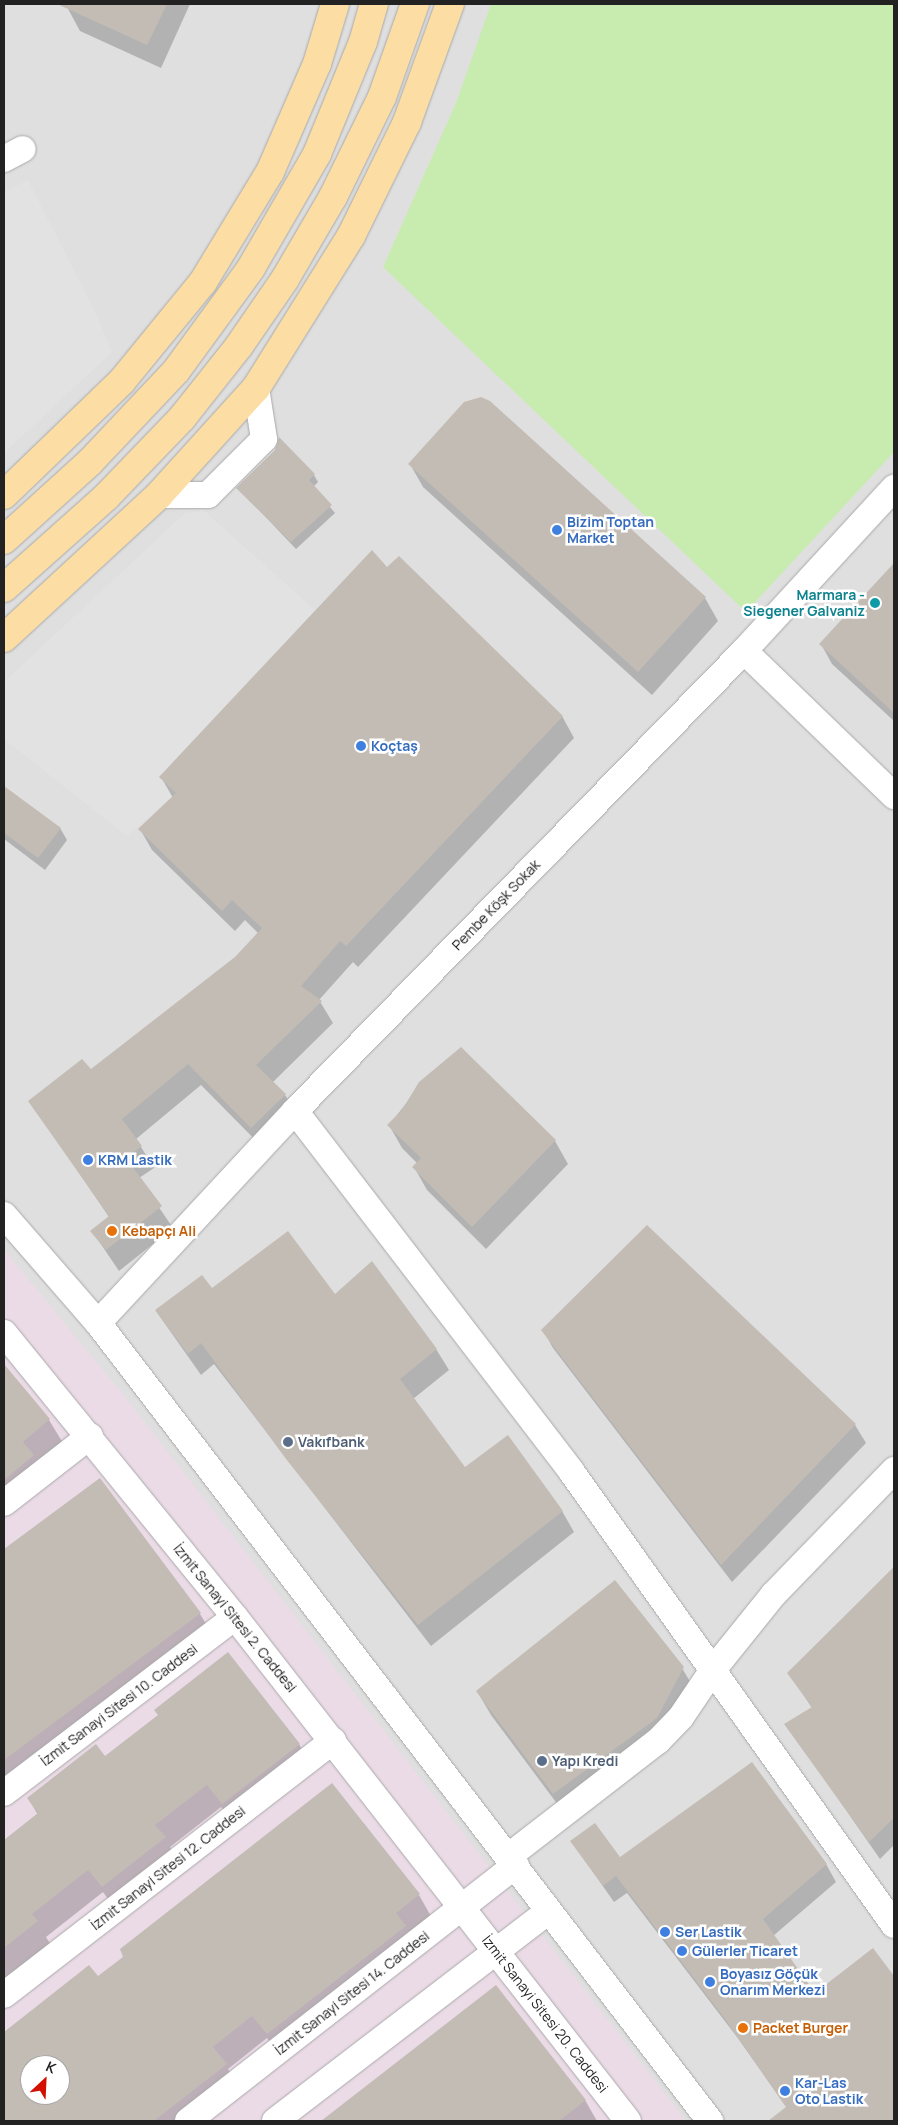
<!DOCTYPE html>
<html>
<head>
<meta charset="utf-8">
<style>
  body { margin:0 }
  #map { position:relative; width:898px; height:2125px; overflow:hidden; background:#f2efe9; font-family:Manrope,sans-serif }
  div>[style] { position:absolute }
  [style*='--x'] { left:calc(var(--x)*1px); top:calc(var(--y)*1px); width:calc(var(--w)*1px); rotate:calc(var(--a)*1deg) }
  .residential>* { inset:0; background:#e0dfdf }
  .industrial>* { inset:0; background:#ebdbe7 }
  .grass>* { inset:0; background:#c8ebaf }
  .parking>* { inset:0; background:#e2e2e2 }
  .shadow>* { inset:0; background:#0003 }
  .building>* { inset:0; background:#c3bcb5 }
  .roads { filter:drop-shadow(0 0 1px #a9a9a9) drop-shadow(0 0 1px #a9a9a9) }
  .minor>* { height:26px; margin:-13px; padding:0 13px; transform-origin:13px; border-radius:13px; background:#fff }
  .major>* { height:28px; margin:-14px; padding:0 14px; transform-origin:14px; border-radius:14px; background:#fcdda3 }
  .dots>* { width:14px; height:14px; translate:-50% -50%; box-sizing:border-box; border:2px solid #fff; border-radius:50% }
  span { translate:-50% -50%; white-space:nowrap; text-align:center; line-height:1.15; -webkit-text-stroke:5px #fff; paint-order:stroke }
  .shop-label { font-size:14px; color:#366cbe; font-weight:700 }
  .left { translate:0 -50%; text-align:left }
  .culture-label { font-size:14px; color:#0d838f; font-weight:700 }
  .right { translate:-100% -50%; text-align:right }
  .street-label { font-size:14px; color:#222 }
  .food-label { font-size:14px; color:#c56008; font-weight:700 }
  .service-label { font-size:14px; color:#4e5e75; font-weight:700 }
  .frame { position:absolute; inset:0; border:5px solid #222; pointer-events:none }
  .north { position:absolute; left:20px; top:2055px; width:50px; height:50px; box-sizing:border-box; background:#fff; border:1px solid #a7a7a7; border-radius:50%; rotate:25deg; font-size:14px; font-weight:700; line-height:20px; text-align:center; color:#222 }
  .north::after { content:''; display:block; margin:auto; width:18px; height:22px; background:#d31000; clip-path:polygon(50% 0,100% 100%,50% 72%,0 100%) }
</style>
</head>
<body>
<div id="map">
  <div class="residential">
    <div style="clip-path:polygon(evenodd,4px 4px,894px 4px,894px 2121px,4px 2121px,4px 4px,30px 2065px,60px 2065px,60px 2095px,30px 2095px,30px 2065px)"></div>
  </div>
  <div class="industrial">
    <div style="clip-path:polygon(evenodd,4px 1250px,125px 1397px,686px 2121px,4px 2121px,4px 1250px,30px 2065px,60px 2065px,60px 2095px,30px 2095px,30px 2065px)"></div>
  </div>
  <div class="grass">
    <div style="clip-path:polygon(491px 4px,894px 4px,894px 452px,746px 612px,383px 267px,456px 103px)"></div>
  </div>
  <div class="parking">
    <div style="clip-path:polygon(28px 180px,97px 316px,112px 352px,4px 453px,4px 192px)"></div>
    <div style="clip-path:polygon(203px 510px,315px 610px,159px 777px,176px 793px,127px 836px,4px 739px,4px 682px,184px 514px)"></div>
  </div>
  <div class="shadow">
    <div style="clip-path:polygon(68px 4px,190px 4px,161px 68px,80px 31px,67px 7px)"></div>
    <div style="clip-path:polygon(279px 439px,314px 475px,318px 482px,313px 487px,335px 513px,296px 549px,238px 488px,276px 450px)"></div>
    <div style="clip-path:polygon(410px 464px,705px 598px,718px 621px,652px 695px,423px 487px)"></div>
    <div style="clip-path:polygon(894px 565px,894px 721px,832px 664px,821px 644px)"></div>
    <div style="clip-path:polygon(387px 569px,562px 716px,574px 738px,358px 967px,353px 962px,319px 1000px,333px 1023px,273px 1082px,285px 1095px,298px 1116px,264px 1149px,201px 1085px,136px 1139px,154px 1168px,139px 1178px,173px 1228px,119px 1271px,92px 1231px,109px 1217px,30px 1101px,91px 1071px,235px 958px,259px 934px,245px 920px,235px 931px,152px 850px,140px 829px,173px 798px,161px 777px)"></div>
    <div style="clip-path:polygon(4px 787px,60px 828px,67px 840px,45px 870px,4px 839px)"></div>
    <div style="clip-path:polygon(428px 1076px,555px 1141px,568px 1164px,486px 1249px,427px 1190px,414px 1167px,417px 1163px,402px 1148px,389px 1125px)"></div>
    <div style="clip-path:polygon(647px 1227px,855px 1425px,866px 1443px,732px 1582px,553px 1348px,543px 1330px)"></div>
    <div style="clip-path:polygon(212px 1290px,335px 1295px,436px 1349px,449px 1370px,413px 1399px,464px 1469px,562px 1511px,574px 1532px,431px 1646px,214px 1364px,201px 1375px,156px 1311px)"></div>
    <div style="clip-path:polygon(4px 1366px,49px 1420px,63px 1443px,4px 1513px)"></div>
    <div style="clip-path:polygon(99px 1479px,200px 1614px,214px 1637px,4px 1794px,4px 1550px)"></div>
    <div style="clip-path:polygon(894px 1567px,894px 1845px,880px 1859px,786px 1724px,812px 1708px,789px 1673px)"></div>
    <div style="clip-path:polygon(682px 1668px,696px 1692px,567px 1817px,491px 1715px,477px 1691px)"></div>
    <div style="clip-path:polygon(299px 1744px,312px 1768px,237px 1827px,221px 1807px,170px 1847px,178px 1861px,116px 1910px,103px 1892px,46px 1937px,51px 1945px,4px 1982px,4px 1842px,38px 1815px,28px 1798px,105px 1757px)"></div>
    <div style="clip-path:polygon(572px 1842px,619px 1859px,826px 1864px,836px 1882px,773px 1936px,815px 1995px,872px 1949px,894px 1977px,894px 2121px,770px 2121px,787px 2108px,737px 2037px,627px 1893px,614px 1902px)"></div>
    <div style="clip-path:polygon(evenodd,419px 1895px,432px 1918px,281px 2057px,267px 2038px,228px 2069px,239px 2088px,197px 2121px,4px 2121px,4px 2033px,89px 1967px,98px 1978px,125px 1958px,419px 1895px,30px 2065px,60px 2065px,60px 2095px,30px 2095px,30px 2065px)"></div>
    <div style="clip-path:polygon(496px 1987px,585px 2100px,597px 2121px,323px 2121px)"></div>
  </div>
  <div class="building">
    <div style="clip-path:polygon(57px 4px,167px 4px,147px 45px)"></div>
    <div style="clip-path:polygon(481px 397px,490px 401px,706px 597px,638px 672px,408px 464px,464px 402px)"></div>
    <div style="clip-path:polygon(279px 437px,315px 474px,309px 480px,332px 505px,291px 542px,236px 488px,275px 450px)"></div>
    <div style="clip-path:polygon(372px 550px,387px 567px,399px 556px,563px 716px,346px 946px,340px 941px,301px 986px,322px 1001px,256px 1065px,286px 1094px,251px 1128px,188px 1064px,122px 1119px,142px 1146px,126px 1158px,162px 1206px,106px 1250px,90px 1231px,109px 1216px,28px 1101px,82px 1059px,91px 1069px,235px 957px,262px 928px,232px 900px,222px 911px,138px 829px,176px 793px,159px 777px)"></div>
    <div style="clip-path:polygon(894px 563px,894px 713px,819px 644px)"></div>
    <div style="clip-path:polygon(4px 786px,61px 828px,38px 858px,4px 833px)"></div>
    <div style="clip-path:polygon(461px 1047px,556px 1140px,472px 1227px,412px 1167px,421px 1158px,387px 1125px,402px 1110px,419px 1082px)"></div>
    <div style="clip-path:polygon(647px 1225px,856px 1424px,721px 1565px,541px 1330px)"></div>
    <div style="clip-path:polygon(288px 1231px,335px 1294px,372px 1261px,437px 1349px,400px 1379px,465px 1467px,508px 1435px,563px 1511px,418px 1625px,286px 1459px,201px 1343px,188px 1354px,155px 1310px,202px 1275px,212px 1288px)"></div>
    <div style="clip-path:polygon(4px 1364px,50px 1419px,23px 1442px,34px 1455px,4px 1480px)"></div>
    <div style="clip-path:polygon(100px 1478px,201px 1613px,4px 1760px,4px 1549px)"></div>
    <div style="clip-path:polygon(894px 1567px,894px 1818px,869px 1842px,784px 1724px,812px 1707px,787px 1673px)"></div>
    <div style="clip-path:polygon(615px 1580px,684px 1667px,657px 1718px,553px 1794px,476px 1691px)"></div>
    <div style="clip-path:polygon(228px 1652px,300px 1744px,222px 1804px,207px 1785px,155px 1825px,166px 1837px,102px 1887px,88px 1870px,32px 1914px,38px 1921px,4px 1948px,4px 1840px,38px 1813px,27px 1798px,96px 1744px,105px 1756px,158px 1715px,154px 1710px)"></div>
    <div style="clip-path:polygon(752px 1762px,827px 1864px,763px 1919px,815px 1993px,873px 1948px,894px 1976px,894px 2121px,768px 2121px,786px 2107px,725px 2019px,616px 1876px,603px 1886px,570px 1841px,595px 1823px,620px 1857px)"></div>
    <div style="clip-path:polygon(evenodd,332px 1783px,420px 1894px,396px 1913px,406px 1926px,267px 2034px,252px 2016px,213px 2047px,227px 2064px,154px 2121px,4px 2121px,4px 2032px,89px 1965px,98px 1976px,123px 1957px,120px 1949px,332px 1783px,30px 2065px,60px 2065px,60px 2095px,30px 2095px,30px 2065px)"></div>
    <div style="clip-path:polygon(496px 1985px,586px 2100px,559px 2121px,321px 2121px)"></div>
  </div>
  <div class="roads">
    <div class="minor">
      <div style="--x:4;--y:159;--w:21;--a:-28"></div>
      <div style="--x:159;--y:495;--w:49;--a:0"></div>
      <div style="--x:208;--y:495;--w:79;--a:-45"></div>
      <div style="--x:264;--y:439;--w:52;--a:-98.9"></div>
      <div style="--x:744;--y:651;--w:209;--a:44"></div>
      <div style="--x:295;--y:1111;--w:454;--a:52.5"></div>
      <div style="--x:571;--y:1471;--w:557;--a:54.57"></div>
      <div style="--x:4;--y:1215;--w:143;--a:49"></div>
      <div style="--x:98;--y:1323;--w:1006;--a:52.51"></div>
      <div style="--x:98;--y:1323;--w:289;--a:-47.1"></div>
      <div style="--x:295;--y:1111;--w:643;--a:-45.69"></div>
      <div style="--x:744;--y:651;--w:222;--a:-47.4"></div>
      <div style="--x:4;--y:1333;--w:366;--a:50.9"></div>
      <div style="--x:235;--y:1617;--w:639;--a:52.05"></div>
      <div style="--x:4;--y:1503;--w:109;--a:-37.9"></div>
      <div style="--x:4;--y:1793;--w:290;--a:-37.3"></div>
      <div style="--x:509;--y:1856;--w:188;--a:-37.7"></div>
      <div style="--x:658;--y:1741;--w:33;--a:-46"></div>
      <div style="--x:681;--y:1717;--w:55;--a:-56"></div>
      <div style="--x:712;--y:1671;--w:99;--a:-51.2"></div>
      <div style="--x:774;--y:1594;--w:173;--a:-45.9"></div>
      <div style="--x:4;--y:1995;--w:416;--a:-37.7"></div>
      <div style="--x:188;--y:2121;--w:416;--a:-38"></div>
      <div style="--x:275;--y:2121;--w:345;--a:-37.5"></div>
    </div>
    <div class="major">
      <div style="--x:4;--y:495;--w:164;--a:-44"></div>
      <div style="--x:122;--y:381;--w:128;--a:-50.7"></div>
      <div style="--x:203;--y:282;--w:129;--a:-58.7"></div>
      <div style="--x:270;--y:172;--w:118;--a:-66.5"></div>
      <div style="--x:317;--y:64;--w:63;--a:-73.3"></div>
      <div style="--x:4;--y:540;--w:116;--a:-42.2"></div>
      <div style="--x:90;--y:462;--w:125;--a:-46.6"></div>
      <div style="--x:176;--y:371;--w:127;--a:-53.9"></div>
      <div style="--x:251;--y:268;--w:132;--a:-59.9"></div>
      <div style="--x:317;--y:154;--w:121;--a:-67.7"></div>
      <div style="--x:363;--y:42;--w:40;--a:-74"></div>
      <div style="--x:4;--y:588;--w:137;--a:-41.7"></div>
      <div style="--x:106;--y:497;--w:110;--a:-46.1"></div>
      <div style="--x:182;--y:418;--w:92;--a:-51.6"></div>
      <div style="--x:239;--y:346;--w:81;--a:-55.5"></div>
      <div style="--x:285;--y:279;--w:95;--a:-59.7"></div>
      <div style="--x:333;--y:197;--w:111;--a:-63.9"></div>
      <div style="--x:382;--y:97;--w:99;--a:-70.5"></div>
      <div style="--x:4;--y:638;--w:211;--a:-42.7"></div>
      <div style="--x:159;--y:495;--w:144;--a:-47.8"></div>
      <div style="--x:256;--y:388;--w:179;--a:-58"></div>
      <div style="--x:351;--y:236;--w:127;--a:-63.8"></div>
      <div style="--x:407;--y:122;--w:126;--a:-70"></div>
    </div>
  </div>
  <div class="dots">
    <div style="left:557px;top:530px;background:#3f7fe0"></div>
    <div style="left:875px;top:603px;background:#0f9aa8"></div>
    <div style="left:361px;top:746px;background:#3f7fe0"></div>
    <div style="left:88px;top:1160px;background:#3f7fe0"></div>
    <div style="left:112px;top:1231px;background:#e8710a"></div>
    <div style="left:288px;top:1442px;background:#5c6f8a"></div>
    <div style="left:542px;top:1761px;background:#5c6f8a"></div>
    <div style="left:665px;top:1932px;background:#3f7fe0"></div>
    <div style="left:682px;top:1951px;background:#3f7fe0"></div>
    <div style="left:710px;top:1982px;background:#3f7fe0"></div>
    <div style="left:743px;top:2028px;background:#e8710a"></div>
    <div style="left:785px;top:2091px;background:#3f7fe0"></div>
  </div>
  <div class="shop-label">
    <span class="left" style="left:567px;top:530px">Bizim Toptan<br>Market</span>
    <span class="left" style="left:371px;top:746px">Koçtaş</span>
    <span class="left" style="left:98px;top:1160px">KRM Lastik</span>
    <span class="left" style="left:675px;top:1932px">Ser Lastik</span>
    <span class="left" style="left:692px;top:1951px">Gülerler Ticaret</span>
    <span class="left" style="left:720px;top:1982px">Boyasız Göçük<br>Onarım Merkezi</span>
    <span class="left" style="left:795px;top:2091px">Kar-Las<br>Oto Lastik</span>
  </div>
  <div class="culture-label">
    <span class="right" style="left:865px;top:603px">Marmara -<br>Siegener Galvaniz</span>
  </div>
  <div class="street-label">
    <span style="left:496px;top:905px;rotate:-46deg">Pembe Köşk Sokak</span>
    <span style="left:235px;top:1618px;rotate:51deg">İzmit Sanayi Sitesi 2. Caddesi</span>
    <span style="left:119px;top:1705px;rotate:-37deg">İzmit Sanayi Sitesi 10. Caddesi</span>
    <span style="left:168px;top:1868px;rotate:-38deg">İzmit Sanayi Sitesi 12. Caddesi</span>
    <span style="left:352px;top:1993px;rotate:-38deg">İzmit Sanayi Sitesi 14. Caddesi</span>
    <span style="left:545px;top:2014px;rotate:52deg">İzmit Sanayi Sitesi 20. Caddesi</span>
  </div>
  <div class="food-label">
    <span class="left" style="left:122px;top:1231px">Kebapçı Ali</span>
    <span class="left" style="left:753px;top:2028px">Packet Burger</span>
  </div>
  <div class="service-label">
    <span class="left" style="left:298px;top:1442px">Vakıfbank</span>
    <span class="left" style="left:552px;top:1761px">Yapı Kredi</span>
  </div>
  <div class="frame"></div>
  <div class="north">K</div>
</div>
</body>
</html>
